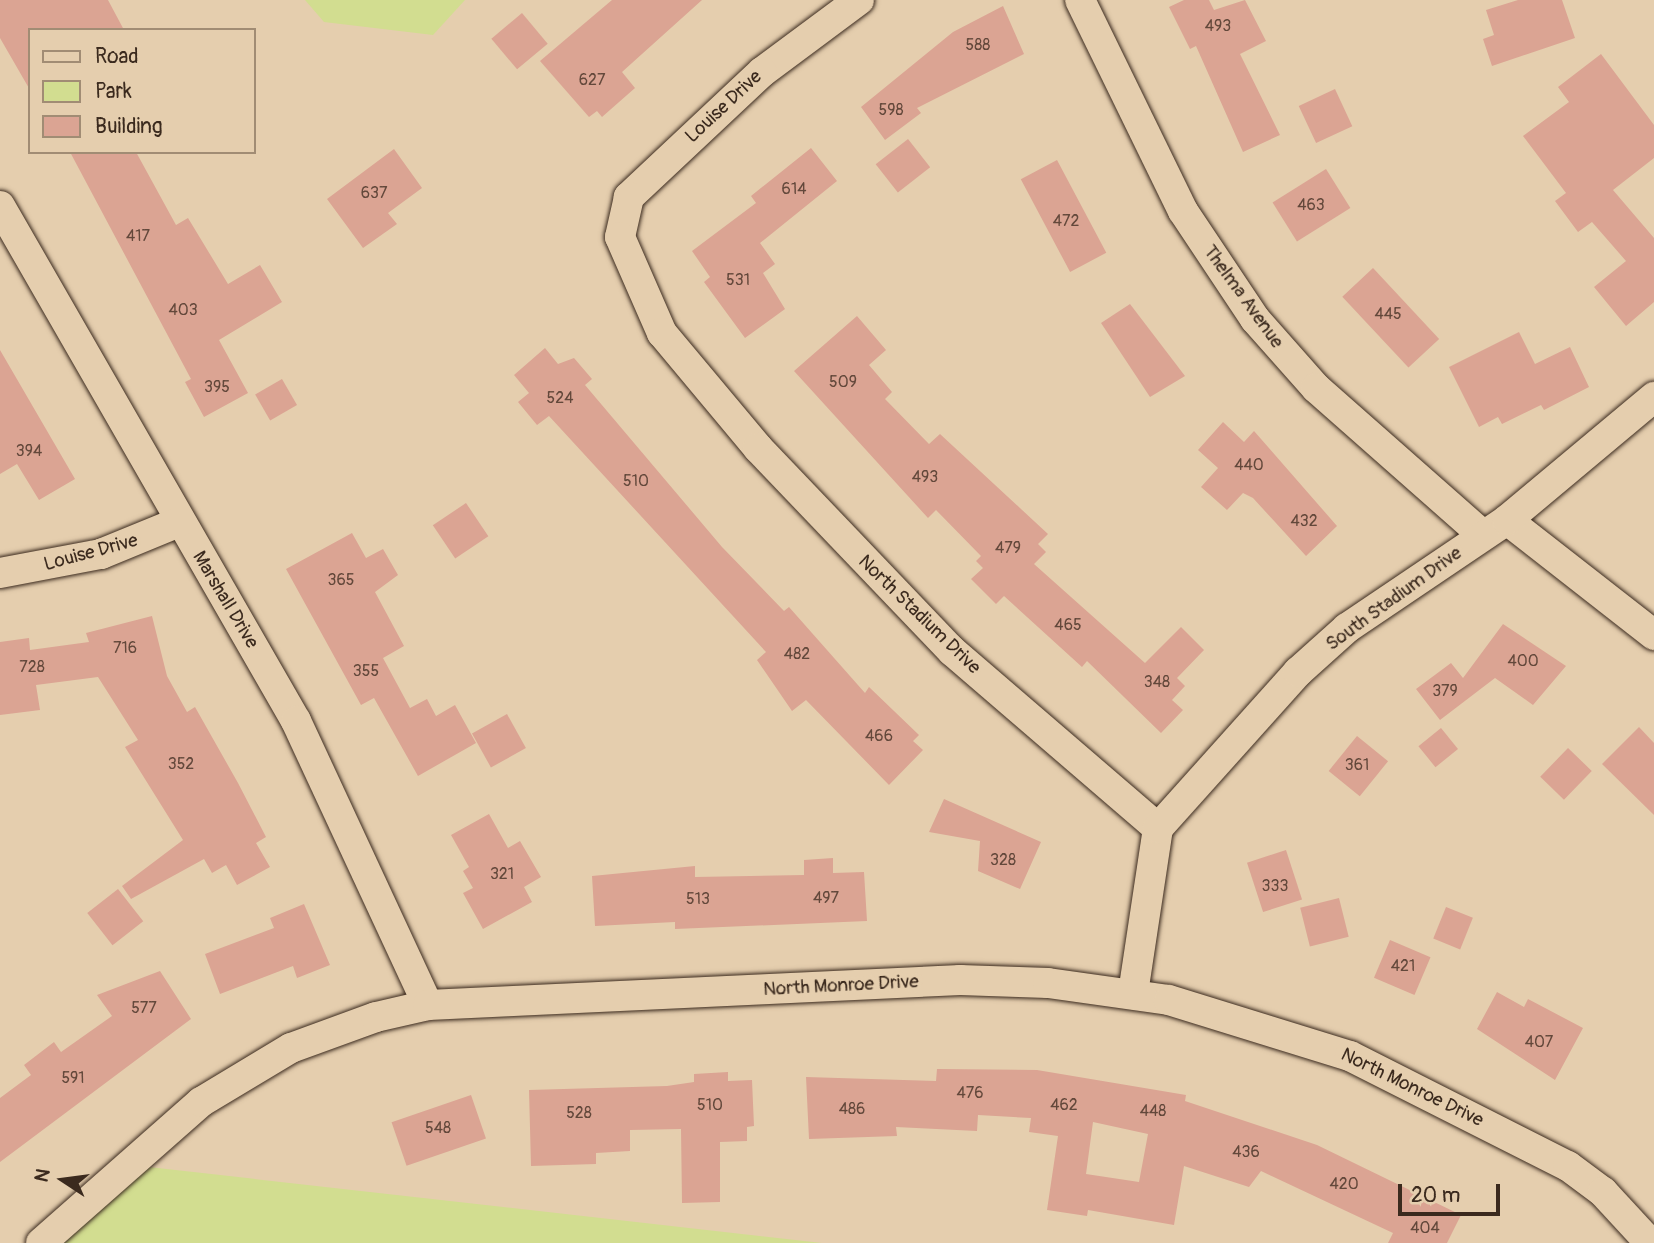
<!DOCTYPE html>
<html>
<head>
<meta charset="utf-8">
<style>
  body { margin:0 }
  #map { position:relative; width:1654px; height:1243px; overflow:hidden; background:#e5ceae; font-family:Pangolin,sans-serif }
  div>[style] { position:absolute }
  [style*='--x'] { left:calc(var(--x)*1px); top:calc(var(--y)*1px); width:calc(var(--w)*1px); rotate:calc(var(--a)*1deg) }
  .green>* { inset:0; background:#d2dd90 }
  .building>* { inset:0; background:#dba493; transform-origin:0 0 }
  .roads { filter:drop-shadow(0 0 2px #3b2a1e) drop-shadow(0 0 2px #3b2a1e) }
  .street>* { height:30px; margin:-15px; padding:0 15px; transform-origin:15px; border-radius:15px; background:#e5ceae }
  span { translate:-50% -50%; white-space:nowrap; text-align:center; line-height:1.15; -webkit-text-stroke:7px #e5ceae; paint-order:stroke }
  .number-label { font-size:16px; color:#63483b }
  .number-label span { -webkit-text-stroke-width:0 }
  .street-label { font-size:19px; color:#3b2a1e }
  .legend { position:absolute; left:28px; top:28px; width:228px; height:126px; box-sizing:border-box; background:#e5ceae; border:2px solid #a18c74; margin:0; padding:9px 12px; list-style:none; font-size:21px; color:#3b2a1e }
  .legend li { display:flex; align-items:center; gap:14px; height:35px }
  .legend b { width:35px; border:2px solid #a18c74 }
  .north { position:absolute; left:28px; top:1145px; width:70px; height:70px; -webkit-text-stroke:5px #e5ceae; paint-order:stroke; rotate:283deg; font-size:19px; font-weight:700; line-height:28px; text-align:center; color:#3b2a1e }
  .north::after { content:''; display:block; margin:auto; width:24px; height:32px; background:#3b2a1e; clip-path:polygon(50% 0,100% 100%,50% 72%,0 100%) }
  .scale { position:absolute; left:1398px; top:1184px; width:102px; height:32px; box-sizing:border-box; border:4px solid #3b2a1e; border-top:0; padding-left:9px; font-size:21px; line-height:24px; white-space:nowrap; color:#3b2a1e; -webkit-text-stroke:5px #e5ceae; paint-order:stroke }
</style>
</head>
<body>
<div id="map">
  <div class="green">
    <div style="clip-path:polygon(305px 0,465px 0,433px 35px,324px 22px)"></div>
    <div style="clip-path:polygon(131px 1165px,822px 1243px,36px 1243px)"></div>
  </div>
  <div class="building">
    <div style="clip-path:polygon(0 0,108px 0,124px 30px,30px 30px,30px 90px,0 38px)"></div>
    <div style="clip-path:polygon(612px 0,702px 0,622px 72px,635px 88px,602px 117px,597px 111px,589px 117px,540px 61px)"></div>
    <div style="clip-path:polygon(1184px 0,1209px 0,1214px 10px,1245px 0,1266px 41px,1240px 54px,1280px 135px,1243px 152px,1196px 46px,1190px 49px,1169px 7px)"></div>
    <div style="clip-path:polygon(1518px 0,1562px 0,1575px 38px,1492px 66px,1483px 39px,1494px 35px,1486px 10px)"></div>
    <div style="clip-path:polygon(1003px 6px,1024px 54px,917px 108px,921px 113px,885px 140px,861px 107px,953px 32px)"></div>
    <div style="left:522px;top:13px;width:40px;height:40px;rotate:50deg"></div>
    <div style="clip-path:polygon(1601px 54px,1654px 125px,1654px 158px,1613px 190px,1654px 238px,1654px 302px,1626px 326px,1594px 287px,1626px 261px,1592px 222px,1578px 232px,1555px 201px,1566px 193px,1523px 136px,1569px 102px,1558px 87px)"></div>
    <div style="left:1335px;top:89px;width:41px;height:40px;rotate:65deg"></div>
    <div style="left:908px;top:139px;width:36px;height:41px;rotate:52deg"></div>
    <div style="clip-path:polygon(811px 148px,837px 181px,760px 243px,775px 264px,763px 273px,785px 309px,745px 338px,704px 282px,710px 277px,692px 251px,756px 203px,751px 196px)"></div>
    <div style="clip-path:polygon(394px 149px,422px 188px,388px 213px,397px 224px,363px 248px,327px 199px)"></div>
    <div style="clip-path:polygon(70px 152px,136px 152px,176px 225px,188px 218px,228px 284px,260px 265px,282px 302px,219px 340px,248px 393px,204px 417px,185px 382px,191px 379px)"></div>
    <div style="left:1057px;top:160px;width:105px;height:41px;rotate:62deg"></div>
    <div style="left:1326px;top:169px;width:46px;height:63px;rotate:58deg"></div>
    <div style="left:1373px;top:268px;width:97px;height:42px;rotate:47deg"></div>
    <div style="clip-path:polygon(1130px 304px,1185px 376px,1150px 397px,1101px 323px)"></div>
    <div style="clip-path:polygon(857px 316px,886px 350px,869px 365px,892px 392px,885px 399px,929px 444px,940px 434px,1048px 534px,1038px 544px,1046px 552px,1034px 564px,1145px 663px,1181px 627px,1204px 650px,1177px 678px,1185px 686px,1172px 700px,1183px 710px,1161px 733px,1087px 661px,1082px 667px,1004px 596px,996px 604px,971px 579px,983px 568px,976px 561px,981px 556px,936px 510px,928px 518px,794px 371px)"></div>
    <div style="clip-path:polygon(1519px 332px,1535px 364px,1570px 347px,1589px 387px,1544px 410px,1541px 405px,1502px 424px,1498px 417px,1479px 427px,1449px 367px)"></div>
    <div style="clip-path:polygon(545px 348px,558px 364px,574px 358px,592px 379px,585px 385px,722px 547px,784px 611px,789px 607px,865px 693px,869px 687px,919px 735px,913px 741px,923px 750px,889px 785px,806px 700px,792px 711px,757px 660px,766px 652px,549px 416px,537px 425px,518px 402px,529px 393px,514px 375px)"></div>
    <div style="clip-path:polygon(0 350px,75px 479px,39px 500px,17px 464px,0 474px)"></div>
    <div style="left:282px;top:379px;width:30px;height:31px;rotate:60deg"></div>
    <div style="clip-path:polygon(1223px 422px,1244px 442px,1254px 431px,1337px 526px,1306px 556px,1253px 498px,1243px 493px,1227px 510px,1201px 487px,1218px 468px,1198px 450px)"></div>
    <div style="left:466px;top:503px;width:40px;height:40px;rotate:56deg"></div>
    <div style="clip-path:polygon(352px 533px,366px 558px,383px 549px,398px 575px,375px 592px,404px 646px,383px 658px,410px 708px,427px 699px,436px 716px,455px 705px,476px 743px,418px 776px,374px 698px,361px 705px,286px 569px)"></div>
    <div style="clip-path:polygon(152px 616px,167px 676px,187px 712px,195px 707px,238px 783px,266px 837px,256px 843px,270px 867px,237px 885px,226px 865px,212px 873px,204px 859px,131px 899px,122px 886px,183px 840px,125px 747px,138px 740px,98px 677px,36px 685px,40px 710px,0 715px,0 642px,29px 638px,30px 650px,89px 642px,86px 633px)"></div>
    <div style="clip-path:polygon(1503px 624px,1566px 666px,1533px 705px,1495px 678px,1440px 720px,1416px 689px,1451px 663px,1463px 678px)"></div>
    <div style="left:507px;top:714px;width:39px;height:40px;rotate:61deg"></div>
    <div style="clip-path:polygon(1639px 727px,1654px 743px,1654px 815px,1602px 764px)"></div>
    <div style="left:1441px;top:728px;width:27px;height:29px;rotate:51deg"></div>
    <div style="left:1357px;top:736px;width:40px;height:45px;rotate:39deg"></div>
    <div style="left:1568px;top:748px;width:33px;height:40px;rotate:44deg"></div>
    <div style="clip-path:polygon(944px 799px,1041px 842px,1020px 889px,978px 871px,980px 841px,929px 832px)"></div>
    <div style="clip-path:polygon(489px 814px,508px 848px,520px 841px,541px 877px,524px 887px,532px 902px,483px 929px,463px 893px,473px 888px,463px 871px,469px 867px,451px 835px)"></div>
    <div style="left:1286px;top:850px;width:52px;height:41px;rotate:72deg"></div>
    <div style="clip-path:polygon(833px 858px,833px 873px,864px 872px,867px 921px,675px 929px,675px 922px,595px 926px,592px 876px,695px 866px,695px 877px,804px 875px,804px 860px)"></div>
    <div style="left:118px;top:889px;width:41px;height:39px;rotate:52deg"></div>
    <div style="left:1339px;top:898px;width:40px;height:40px;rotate:76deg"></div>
    <div style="clip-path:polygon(304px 904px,330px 965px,297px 978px,293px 966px,220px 994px,205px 954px,274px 928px,270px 918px)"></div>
    <div style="left:1446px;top:907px;width:29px;height:34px;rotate:22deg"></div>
    <div style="left:1390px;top:940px;width:44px;height:41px;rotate:23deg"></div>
    <div style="clip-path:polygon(160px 971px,191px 1019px,0 1162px,0 1098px,31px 1075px,24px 1065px,54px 1042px,61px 1052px,112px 1016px,97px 995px)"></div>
    <div style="clip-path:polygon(1497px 992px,1524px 1007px,1528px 999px,1583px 1028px,1555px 1080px,1477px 1029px)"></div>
    <div style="clip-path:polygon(evenodd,937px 1069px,1037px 1070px,1186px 1095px,1185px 1101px,1317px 1145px,1461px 1215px,1447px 1243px,1388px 1243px,1393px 1233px,1261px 1171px,1249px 1187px,1184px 1166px,1174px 1225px,1088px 1210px,1087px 1216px,1047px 1210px,1058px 1136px,1029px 1132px,1031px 1118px,978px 1115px,977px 1131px,896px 1127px,897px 1136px,809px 1139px,806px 1077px,936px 1081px,937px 1069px,1093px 1122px,1148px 1134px,1139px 1182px,1086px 1174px,1093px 1122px)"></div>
    <div style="clip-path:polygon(728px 1072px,728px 1081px,752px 1080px,754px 1126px,747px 1127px,747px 1141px,720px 1142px,720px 1202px,682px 1203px,681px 1129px,630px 1130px,630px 1151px,596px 1153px,596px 1164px,531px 1166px,529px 1090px,667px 1086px,694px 1082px,694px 1074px)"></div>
    <div style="left:471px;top:1095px;width:46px;height:84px;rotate:71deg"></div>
  </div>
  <div class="roads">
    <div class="street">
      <div style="--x:859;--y:0;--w:121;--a:143.4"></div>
      <div style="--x:762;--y:72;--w:183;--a:136.8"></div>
      <div style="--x:629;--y:197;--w:41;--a:102.7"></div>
      <div style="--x:620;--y:237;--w:105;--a:66.4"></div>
      <div style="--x:662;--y:333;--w:150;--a:50.1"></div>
      <div style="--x:758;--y:448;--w:281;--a:46.3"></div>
      <div style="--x:952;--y:651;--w:272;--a:40.7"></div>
      <div style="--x:1158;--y:828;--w:168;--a:98.6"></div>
      <div style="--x:1080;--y:0;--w:235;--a:64"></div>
      <div style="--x:1183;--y:211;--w:130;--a:56.3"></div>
      <div style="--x:1255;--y:319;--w:92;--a:48.5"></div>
      <div style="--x:1316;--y:388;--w:222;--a:41.4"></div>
      <div style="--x:0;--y:206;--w:594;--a:60.11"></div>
      <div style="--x:296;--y:721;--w:313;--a:65.1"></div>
      <div style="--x:1507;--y:520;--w:187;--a:38"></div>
      <div style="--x:0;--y:573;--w:103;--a:-10.7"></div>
      <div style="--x:101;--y:554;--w:84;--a:-22.3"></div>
      <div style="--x:1158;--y:828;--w:210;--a:-48.1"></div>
      <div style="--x:1298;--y:672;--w:66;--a:-41.9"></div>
      <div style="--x:1347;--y:628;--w:193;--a:-34"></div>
      <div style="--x:1507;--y:520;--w:192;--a:-39.9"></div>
      <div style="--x:41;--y:1243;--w:213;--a:-41.4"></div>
      <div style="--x:201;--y:1102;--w:105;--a:-31"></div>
      <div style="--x:291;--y:1048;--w:90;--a:-20"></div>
      <div style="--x:376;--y:1017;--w:53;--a:-13"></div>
      <div style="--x:428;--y:1005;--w:533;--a:-2.69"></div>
      <div style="--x:960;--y:980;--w:88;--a:2"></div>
      <div style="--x:1048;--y:983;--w:122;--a:8"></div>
      <div style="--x:1169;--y:1000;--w:189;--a:17.2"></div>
      <div style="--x:1350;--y:1056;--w:244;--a:26.8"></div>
      <div style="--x:1568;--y:1166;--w:44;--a:36.6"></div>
      <div style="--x:1603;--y:1192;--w:69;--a:47.3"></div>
    </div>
  </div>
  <div class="number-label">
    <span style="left:1218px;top:26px">493</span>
    <span style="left:978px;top:45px">588</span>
    <span style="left:592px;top:80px">627</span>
    <span style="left:891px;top:110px">598</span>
    <span style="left:794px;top:189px">614</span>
    <span style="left:374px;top:193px">637</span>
    <span style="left:1311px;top:205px">463</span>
    <span style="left:1066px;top:221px">472</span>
    <span style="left:138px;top:236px">417</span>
    <span style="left:738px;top:280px">531</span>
    <span style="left:183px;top:310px">403</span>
    <span style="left:1388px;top:314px">445</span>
    <span style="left:843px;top:382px">509</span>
    <span style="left:217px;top:387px">395</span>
    <span style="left:560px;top:398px">524</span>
    <span style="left:29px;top:451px">394</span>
    <span style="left:1249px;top:465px">440</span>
    <span style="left:925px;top:477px">493</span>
    <span style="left:636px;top:481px">510</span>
    <span style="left:1304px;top:521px">432</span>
    <span style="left:1008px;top:548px">479</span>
    <span style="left:341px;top:580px">365</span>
    <span style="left:1068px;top:625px">465</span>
    <span style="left:125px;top:648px">716</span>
    <span style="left:797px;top:654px">482</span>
    <span style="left:1523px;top:661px">400</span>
    <span style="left:32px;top:667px">728</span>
    <span style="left:366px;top:671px">355</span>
    <span style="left:1157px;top:682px">348</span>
    <span style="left:1445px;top:691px">379</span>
    <span style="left:879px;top:736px">466</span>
    <span style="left:181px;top:764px">352</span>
    <span style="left:1357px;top:765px">361</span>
    <span style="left:1003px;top:860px">328</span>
    <span style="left:502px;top:874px">321</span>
    <span style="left:1275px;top:886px">333</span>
    <span style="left:826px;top:898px">497</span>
    <span style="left:698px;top:899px">513</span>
    <span style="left:1403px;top:966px">421</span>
    <span style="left:144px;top:1008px">577</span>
    <span style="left:1539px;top:1042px">407</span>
    <span style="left:73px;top:1078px">591</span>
    <span style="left:970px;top:1093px">476</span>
    <span style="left:710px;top:1105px">510</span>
    <span style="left:1064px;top:1105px">462</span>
    <span style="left:852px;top:1109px">486</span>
    <span style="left:1153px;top:1111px">448</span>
    <span style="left:579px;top:1113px">528</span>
    <span style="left:438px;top:1128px">548</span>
    <span style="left:1246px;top:1152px">436</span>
    <span style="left:1344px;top:1184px">420</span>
    <span style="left:1425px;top:1228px">404</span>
  </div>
  <div class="street-label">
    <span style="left:724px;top:107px;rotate:-43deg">Louise Drive</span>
    <span style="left:1243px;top:297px;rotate:54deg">Thelma Avenue</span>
    <span style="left:91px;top:553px;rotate:-15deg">Louise Drive</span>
    <span style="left:1394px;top:599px;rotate:-36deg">South Stadium Drive</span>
    <span style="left:225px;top:600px;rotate:59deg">Marshall Drive</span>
    <span style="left:919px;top:615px;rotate:44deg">North Stadium Drive</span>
    <span style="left:841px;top:986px;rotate:-3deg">North Monroe Drive</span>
    <span style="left:1412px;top:1088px;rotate:26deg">North Monroe Drive</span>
  </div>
  <ul class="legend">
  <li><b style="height:9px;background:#e5ceae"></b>Road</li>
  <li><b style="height:19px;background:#d2dd90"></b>Park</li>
  <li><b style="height:19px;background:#dba493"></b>Building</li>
  </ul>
  <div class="north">N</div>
  <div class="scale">20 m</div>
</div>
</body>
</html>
